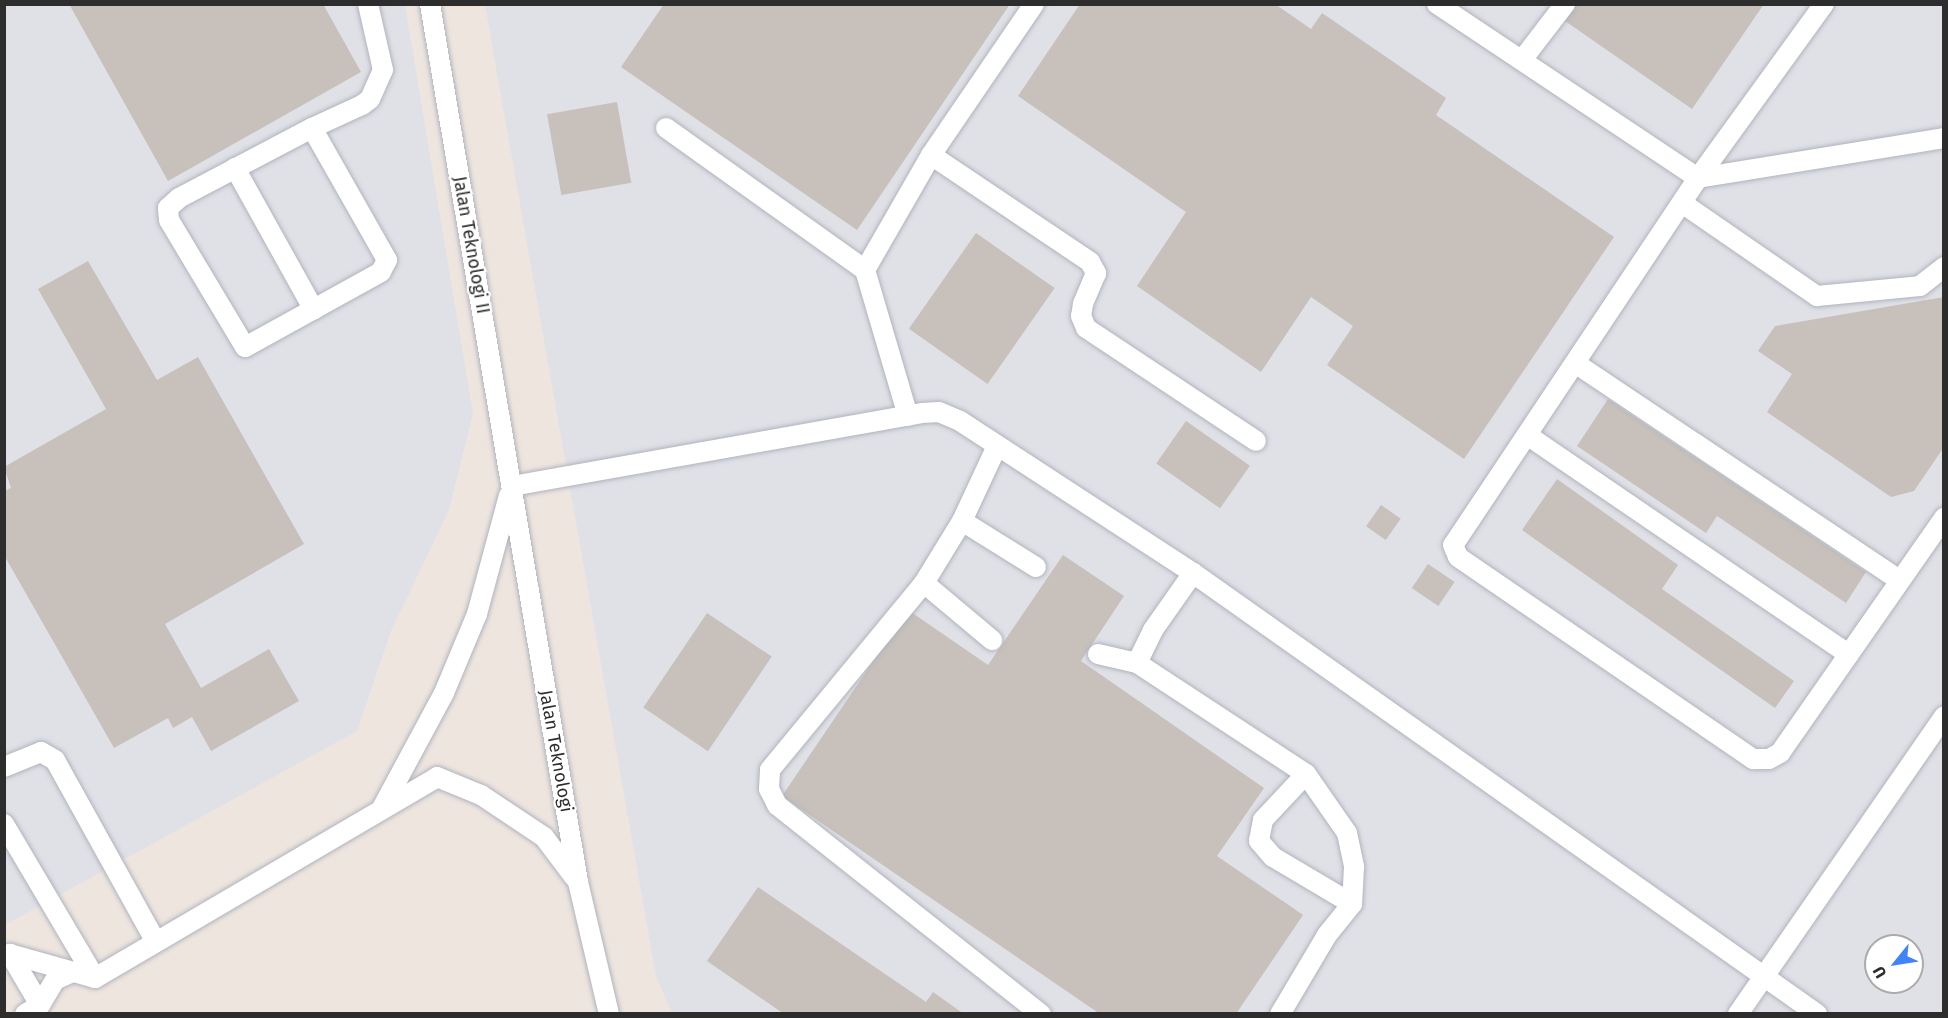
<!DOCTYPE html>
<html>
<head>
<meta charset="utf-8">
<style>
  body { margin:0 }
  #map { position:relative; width:1948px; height:1018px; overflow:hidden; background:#eee5df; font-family:"Fira Sans",sans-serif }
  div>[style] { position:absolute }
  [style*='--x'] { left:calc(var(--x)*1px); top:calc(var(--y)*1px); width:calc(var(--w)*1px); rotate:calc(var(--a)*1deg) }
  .industrial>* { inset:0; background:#e0e0e7 }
  .building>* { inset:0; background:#c7c0bb; transform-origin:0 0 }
  .roads { filter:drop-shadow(0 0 2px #b0b4bd) drop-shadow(0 0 2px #b0b4bd) }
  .service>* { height:20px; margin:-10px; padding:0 10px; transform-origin:10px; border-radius:10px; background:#fff }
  span { translate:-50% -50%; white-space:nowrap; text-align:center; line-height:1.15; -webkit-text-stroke:4.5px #fff; paint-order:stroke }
  .street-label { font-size:18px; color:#2d2d2d }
  .frame { position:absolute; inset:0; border:6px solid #2d2d2d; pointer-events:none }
  .north { position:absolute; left:1864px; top:934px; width:60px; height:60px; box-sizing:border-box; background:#fff; border:2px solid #ababab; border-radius:50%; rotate:240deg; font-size:16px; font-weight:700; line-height:24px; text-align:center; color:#2d2d2d }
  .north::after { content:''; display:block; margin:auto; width:21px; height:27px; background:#4183f9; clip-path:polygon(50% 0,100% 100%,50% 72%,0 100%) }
</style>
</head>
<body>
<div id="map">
  <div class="industrial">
    <div style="clip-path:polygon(5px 5px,405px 5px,473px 414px,449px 510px,391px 631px,357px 731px,5px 925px)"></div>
    <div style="clip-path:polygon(evenodd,485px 5px,1943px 5px,1943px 1013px,672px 1013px,656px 976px,485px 5px,1876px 946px,1912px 946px,1912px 982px,1876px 982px,1876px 946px)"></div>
  </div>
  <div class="building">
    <div style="clip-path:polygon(69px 4px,323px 4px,361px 72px,168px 181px)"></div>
    <div style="clip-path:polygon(664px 4px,1010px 4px,857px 230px,621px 67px)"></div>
    <div style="clip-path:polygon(1080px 4px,1275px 4px,1311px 29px,1322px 13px,1446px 98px,1436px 115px,1614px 237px,1464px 459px,1327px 365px,1353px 326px,1311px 297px,1261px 372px,1137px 286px,1186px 212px,1018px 96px)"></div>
    <div style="clip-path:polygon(1576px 4px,1764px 4px,1692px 109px,1565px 21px)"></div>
    <div style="left:617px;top:102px;width:82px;height:71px;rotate:80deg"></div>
    <div style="left:976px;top:233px;width:96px;height:117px;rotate:35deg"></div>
    <div style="clip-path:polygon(88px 261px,157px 380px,198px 357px,304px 544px,165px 624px,201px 688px,269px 649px,299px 701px,211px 751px,192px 717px,173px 728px,168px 718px,114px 748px,4px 555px,4px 491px,11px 488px,4px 467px,106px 409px,38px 289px)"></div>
    <div style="clip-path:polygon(1944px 297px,1944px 447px,1914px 491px,1891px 497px,1767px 412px,1792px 374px,1758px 351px,1775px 326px)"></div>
    <div style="clip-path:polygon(1608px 399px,1866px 572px,1846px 603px,1717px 516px,1706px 533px,1577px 446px)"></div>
    <div style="left:1186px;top:421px;width:78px;height:52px;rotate:35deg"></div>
    <div style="clip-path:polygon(1557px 479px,1678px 565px,1662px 589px,1794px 681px,1775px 708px,1522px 530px)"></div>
    <div style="left:1381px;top:505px;width:24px;height:26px;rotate:35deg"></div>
    <div style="clip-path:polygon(1063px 555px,1124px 596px,1081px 661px,1264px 788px,1217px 856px,1303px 915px,1236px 1014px,1100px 1014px,782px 796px,908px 610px,988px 665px)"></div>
    <div style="left:1428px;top:564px;width:32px;height:29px;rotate:34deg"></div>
    <div style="left:707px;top:613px;width:78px;height:114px;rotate:34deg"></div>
    <div style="clip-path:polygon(758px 887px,926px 1002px,933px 992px,964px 1014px,784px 1014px,707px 961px)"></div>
  </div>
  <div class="roads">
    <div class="service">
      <div style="--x:430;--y:4;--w:890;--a:80.43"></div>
      <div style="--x:578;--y:882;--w:136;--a:76.8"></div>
      <div style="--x:1437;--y:4;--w:314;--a:33.7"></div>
      <div style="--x:1698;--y:178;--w:249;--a:-9.2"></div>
      <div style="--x:1824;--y:4;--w:215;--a:125.9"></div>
      <div style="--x:1698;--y:178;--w:441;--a:123.7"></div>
      <div style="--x:1453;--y:545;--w:13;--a:67"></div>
      <div style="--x:1458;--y:557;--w:358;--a:34.4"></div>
      <div style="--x:1753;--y:759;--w:16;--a:0"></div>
      <div style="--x:1769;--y:759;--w:13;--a:-29"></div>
      <div style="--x:1780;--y:753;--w:287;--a:-55.1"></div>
      <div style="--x:1522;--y:60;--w:71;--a:-52.5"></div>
      <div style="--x:312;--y:128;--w:152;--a:60.4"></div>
      <div style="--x:387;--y:260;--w:13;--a:117"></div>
      <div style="--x:381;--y:272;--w:155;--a:151.1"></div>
      <div style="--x:245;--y:347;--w:148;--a:-120.9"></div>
      <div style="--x:169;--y:220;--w:12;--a:-95"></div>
      <div style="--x:168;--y:208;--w:15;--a:-42"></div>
      <div style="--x:179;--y:198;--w:150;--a:-27.8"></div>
      <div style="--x:312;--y:128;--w:55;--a:-24.7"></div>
      <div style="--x:362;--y:105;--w:10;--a:-37"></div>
      <div style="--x:370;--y:99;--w:32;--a:-66"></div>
      <div style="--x:383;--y:70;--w:68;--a:-102.8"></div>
      <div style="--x:666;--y:128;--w:244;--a:35.5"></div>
      <div style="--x:865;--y:270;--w:152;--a:73.6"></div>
      <div style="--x:931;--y:155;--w:192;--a:33.9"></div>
      <div style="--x:1090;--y:262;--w:13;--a:61"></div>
      <div style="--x:1096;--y:273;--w:34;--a:113"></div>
      <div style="--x:1083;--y:304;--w:12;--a:99"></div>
      <div style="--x:1081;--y:316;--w:13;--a:67"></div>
      <div style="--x:1086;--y:328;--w:204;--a:33.6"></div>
      <div style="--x:235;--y:168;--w:162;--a:60.9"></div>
      <div style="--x:1682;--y:203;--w:164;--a:34.6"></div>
      <div style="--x:1817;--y:296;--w:103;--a:-5.5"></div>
      <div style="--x:1920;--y:286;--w:31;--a:-38"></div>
      <div style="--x:865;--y:270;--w:133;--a:-60.1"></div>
      <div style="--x:931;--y:155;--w:183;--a:-55.7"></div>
      <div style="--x:1575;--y:363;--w:389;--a:33.8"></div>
      <div style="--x:1527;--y:435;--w:387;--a:34.3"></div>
      <div style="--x:997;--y:446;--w:83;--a:115"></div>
      <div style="--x:962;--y:521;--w:73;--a:121.5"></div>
      <div style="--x:924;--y:583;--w:242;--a:129.5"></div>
      <div style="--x:770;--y:770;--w:19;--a:93"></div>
      <div style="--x:769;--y:789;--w:18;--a:63"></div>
      <div style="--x:777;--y:805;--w:337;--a:38.4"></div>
      <div style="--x:512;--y:486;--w:416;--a:-10.1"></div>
      <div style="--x:922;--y:413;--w:17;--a:-3"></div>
      <div style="--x:939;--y:412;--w:23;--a:23"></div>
      <div style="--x:960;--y:421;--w:278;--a:33.1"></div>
      <div style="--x:1193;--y:573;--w:764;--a:35.25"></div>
      <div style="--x:962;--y:521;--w:87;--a:31.9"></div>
      <div style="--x:924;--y:583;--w:89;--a:40"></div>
      <div style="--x:1098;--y:654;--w:40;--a:13"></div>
      <div style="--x:1137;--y:663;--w:202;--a:33.3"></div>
      <div style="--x:1306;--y:774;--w:72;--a:55.2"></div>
      <div style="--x:1347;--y:833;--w:35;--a:78"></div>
      <div style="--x:1354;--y:867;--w:37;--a:93"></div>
      <div style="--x:1352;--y:904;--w:40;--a:129"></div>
      <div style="--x:1327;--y:935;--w:92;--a:120.7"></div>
      <div style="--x:1137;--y:663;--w:37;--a:-64"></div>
      <div style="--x:1153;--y:630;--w:70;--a:-54.9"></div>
      <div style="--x:4;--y:767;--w:40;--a:-22"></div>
      <div style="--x:41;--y:752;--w:16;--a:30"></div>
      <div style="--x:55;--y:760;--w:208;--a:61"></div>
      <div style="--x:1306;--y:774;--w:63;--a:133.1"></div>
      <div style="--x:1263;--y:820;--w:21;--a:101"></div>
      <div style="--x:1259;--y:841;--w:21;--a:49"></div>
      <div style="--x:1273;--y:857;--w:92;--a:30.7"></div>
      <div style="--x:381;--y:810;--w:133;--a:-61.7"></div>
      <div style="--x:444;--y:693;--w:86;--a:-67.3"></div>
      <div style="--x:477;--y:614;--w:123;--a:-74.9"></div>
      <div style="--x:4;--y:824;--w:179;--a:59.4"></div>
      <div style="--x:95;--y:978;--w:397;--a:-30.4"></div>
      <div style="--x:437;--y:777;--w:48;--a:22.2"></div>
      <div style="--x:481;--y:795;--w:76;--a:33.7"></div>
      <div style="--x:544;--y:837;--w:51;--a:52.9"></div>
      <div style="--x:10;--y:954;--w:59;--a:59.5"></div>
      <div style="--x:4;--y:957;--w:7;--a:-27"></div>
      <div style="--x:10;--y:954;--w:88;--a:15.8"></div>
      <div style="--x:25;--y:1014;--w:17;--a:-31"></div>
      <div style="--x:40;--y:1005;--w:29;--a:-59"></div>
      <div style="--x:55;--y:980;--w:17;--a:-25"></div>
      <div style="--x:1738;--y:1014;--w:362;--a:-55.3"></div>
    </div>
  </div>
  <div class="street-label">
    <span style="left:471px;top:245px;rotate:80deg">Jalan Teknologi II</span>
    <span style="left:556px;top:751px;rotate:80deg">Jalan Teknologi</span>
  </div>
  <div class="frame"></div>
  <div class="north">U</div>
</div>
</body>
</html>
